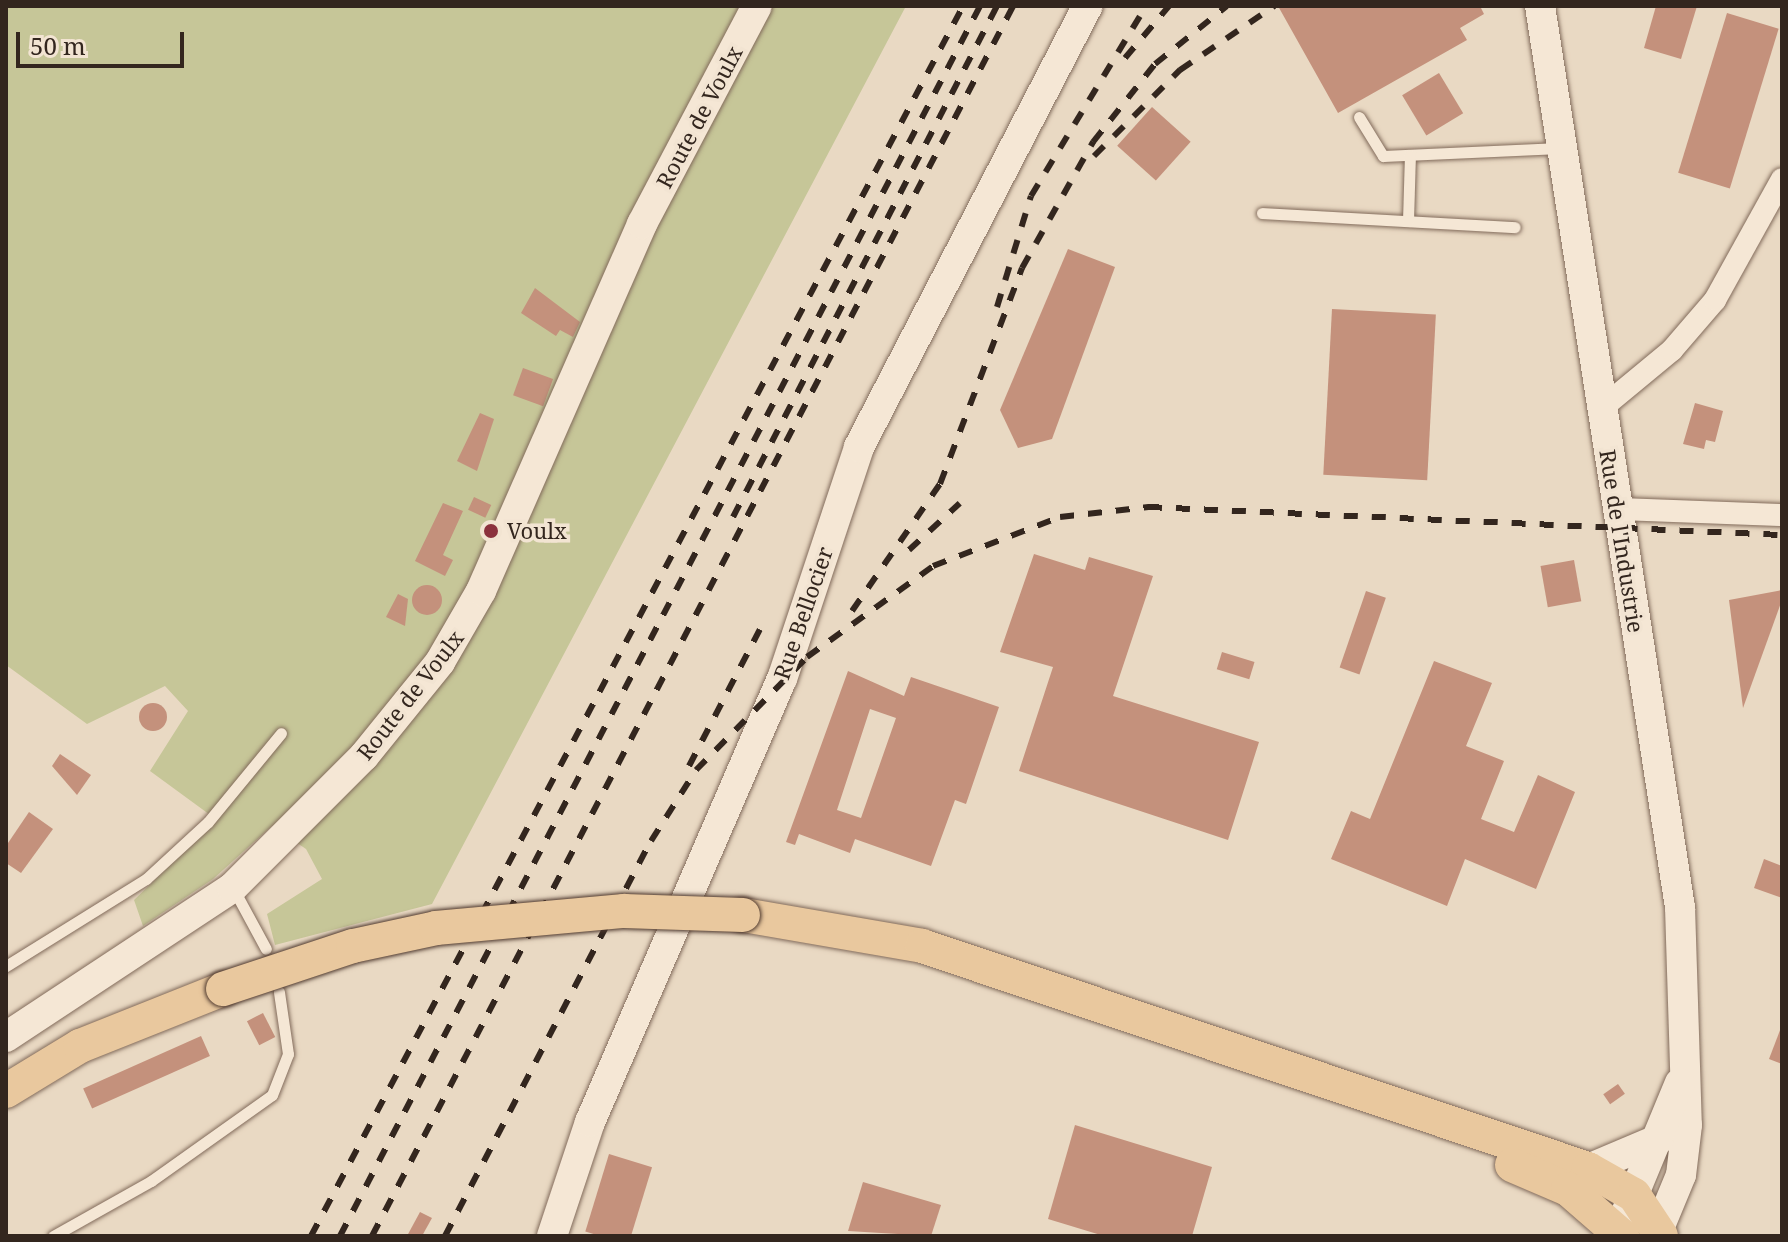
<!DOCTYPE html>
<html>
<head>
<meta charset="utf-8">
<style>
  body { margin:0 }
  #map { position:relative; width:1788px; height:1242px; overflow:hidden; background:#e9d9c3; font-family:"Noto Serif",serif }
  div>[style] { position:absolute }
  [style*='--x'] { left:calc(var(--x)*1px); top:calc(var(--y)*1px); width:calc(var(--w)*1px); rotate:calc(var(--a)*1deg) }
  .green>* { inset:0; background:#c6c698 }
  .building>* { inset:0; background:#c4917c; transform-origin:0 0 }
  .round { border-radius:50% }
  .roads { filter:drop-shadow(0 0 2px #826b5b) drop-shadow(0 0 2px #826b5b) }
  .lane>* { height:11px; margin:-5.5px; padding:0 5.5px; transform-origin:5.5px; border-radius:5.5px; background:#f5e7d5 }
  .street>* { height:22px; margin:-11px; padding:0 11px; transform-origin:11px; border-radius:11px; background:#f5e7d5 }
  .secondary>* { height:30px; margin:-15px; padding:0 15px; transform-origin:15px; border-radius:15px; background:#f5e7d5 }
  .primary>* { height:34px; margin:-17px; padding:0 17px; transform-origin:17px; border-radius:17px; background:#e9c89e }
  .rail>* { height:6px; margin-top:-3px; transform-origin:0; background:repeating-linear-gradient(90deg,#33261e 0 14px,transparent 0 28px) }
  .bridges { filter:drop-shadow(0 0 2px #503a2f) drop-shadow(0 0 2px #503a2f) }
  .primary-bridge>* { height:34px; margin:-17px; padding:0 17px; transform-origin:17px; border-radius:17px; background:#e9c89e }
  .dots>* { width:22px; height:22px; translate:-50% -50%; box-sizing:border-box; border:4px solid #f2e4d2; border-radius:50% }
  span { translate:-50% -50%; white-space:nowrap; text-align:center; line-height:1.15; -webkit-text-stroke:7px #f2e4d2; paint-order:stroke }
  .street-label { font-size:22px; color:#33261e }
  .poi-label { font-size:22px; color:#33261e }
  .left { translate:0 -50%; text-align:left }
  .frame { position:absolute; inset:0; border:8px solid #33261e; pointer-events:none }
  .scale { position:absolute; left:16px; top:32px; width:168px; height:36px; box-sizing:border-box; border:4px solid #33261e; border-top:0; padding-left:10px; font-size:24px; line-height:28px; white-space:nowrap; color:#33261e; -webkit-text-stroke:6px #f2e4d2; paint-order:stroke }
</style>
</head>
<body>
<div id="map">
  <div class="green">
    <div style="clip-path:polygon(6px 6px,906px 6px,432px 904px,275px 945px,267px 914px,322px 879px,306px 849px,272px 826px,213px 879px,143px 926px,134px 900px,217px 820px,150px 771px,188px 711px,165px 686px,87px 724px,6px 665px)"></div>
  </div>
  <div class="building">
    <div style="clip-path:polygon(1278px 6px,1480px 6px,1484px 14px,1460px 28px,1467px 40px,1338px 113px)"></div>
    <div style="clip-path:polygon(1656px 6px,1697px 6px,1681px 59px,1644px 48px)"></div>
    <div style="left:1727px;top:13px;width:54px;height:167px;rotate:17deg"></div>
    <div style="left:1439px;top:73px;width:47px;height:43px;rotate:59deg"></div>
    <div style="left:1152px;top:107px;width:52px;height:52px;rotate:42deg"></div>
    <div style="clip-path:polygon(1068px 249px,1115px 267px,1052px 439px,1018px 448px,1000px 410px)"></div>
    <div style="clip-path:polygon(535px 288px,580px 322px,573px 337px,560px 330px,556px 336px,521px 313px)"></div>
    <div style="left:1332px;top:309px;width:104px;height:166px;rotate:3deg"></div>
    <div style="left:523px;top:368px;width:32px;height:29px;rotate:20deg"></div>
    <div style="clip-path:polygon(1695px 403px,1723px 411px,1715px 442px,1706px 440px,1704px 449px,1683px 444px)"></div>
    <div style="clip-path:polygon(480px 413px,494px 419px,477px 471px,457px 461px)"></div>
    <div style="left:474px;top:497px;width:19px;height:14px;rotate:25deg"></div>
    <div style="clip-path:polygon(443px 503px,463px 511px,443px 555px,453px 560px,445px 576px,415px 561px)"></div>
    <div style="clip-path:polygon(1034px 554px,1085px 570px,1089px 557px,1153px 576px,1113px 696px,1259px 742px,1228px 840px,1019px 771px,1053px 667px,1000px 652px)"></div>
    <div style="left:1574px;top:560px;width:42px;height:34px;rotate:80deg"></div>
    <div class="round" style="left:412px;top:585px;width:30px;height:30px"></div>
    <div style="clip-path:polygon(1782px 590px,1782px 600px,1743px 708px,1729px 600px)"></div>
    <div style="left:1366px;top:591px;width:21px;height:81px;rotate:19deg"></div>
    <div style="clip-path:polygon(398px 594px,408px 599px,405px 626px,386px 617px)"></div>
    <div style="left:1222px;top:652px;width:34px;height:18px;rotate:17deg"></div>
    <div style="clip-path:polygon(1434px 661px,1492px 683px,1466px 746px,1504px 761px,1481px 819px,1514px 832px,1538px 775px,1575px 792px,1536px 889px,1465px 859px,1447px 906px,1331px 859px,1351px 811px,1370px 819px)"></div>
    <div style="clip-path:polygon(evenodd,848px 671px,904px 696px,911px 677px,999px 707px,966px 804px,955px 800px,931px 866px,855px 839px,850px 853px,799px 834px,795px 845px,786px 842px,848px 671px,870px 709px,896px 718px,861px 818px,837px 810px,870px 709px)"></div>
    <div class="round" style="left:139px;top:703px;width:28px;height:28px"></div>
    <div style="clip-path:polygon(60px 754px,91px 775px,77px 795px,52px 766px)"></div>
    <div style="clip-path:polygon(29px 812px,53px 829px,21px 873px,6px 863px,6px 846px)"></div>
    <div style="clip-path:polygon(1764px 859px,1782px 866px,1782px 898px,1754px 888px)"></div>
    <div style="left:263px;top:1013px;width:27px;height:18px;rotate:63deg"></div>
    <div style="clip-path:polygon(1782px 1025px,1782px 1064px,1769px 1059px)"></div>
    <div style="left:201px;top:1036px;width:22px;height:129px;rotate:66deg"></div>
    <div style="left:1618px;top:1084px;width:12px;height:18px;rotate:55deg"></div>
    <div style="clip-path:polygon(1075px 1125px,1212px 1167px,1192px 1236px,1104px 1236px,1048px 1219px)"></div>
    <div style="left:609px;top:1154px;width:45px;height:81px;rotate:17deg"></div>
    <div style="clip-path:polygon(863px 1182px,941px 1205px,931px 1236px,848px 1231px)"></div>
    <div style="clip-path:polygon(420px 1212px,432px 1218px,422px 1236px,407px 1236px)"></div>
  </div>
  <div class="roads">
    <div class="lane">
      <div style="--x:1359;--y:117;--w:46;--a:58.4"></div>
      <div style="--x:1383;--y:156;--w:177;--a:-2.6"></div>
      <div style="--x:1262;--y:213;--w:253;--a:3.2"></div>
      <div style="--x:1408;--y:221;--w:66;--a:-88.3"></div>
      <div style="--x:233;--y:888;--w:69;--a:61.6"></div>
      <div style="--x:6;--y:966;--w:165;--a:-31.9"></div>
      <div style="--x:146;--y:879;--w:84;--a:-42.6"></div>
      <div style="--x:208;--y:822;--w:115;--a:-50.6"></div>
      <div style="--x:53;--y:1236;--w:112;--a:-29.3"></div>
      <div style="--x:151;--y:1181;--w:148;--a:-35.4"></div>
      <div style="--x:272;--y:1095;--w:44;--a:-68.7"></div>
      <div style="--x:288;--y:1054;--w:63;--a:-98.3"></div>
    </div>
    <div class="street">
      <div style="--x:1602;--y:408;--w:91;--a:-39.6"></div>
      <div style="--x:1672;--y:350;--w:66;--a:-49.3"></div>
      <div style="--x:1715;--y:300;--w:138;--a:-61"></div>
      <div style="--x:1618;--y:509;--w:164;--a:2.1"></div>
    </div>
    <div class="secondary">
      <div style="--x:1540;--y:6;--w:912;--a:81.17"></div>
      <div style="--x:1680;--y:907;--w:218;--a:88.2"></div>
      <div style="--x:1687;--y:1125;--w:50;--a:96.8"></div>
      <div style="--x:1681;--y:1175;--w:57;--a:112.5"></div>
      <div style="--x:6;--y:1037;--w:271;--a:-33.4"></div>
      <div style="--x:232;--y:888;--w:187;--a:-45"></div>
      <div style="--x:364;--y:756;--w:121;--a:-51"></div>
      <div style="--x:440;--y:662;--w:82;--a:-60"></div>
      <div style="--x:481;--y:591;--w:401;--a:-66.3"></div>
      <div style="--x:642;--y:224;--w:246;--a:-62.2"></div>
      <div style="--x:1588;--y:1169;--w:77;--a:-22.9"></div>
      <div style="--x:1619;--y:1230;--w:159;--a:-67.5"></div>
      <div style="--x:552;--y:1236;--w:120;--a:-71.6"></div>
      <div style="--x:590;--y:1122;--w:483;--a:-66.6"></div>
      <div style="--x:782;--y:679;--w:244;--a:-71.6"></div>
      <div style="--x:859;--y:447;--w:497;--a:-62.6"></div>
    </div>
    <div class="primary">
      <div style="--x:743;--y:915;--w:182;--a:9.8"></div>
      <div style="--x:922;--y:946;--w:702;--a:18.51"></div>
      <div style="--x:1588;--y:1169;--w:53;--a:29.5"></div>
      <div style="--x:1634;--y:1195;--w:49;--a:56.6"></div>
      <div style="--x:6;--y:1091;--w:87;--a:-31.3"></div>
      <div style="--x:80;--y:1046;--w:154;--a:-21.7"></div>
      <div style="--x:1512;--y:1165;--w:61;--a:23.2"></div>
      <div style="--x:1568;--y:1189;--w:72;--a:41"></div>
    </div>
  </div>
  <div class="rail">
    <div style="--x:1125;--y:58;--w:68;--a:-49.8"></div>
    <div style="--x:1094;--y:156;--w:122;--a:-45"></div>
    <div style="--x:1180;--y:70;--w:114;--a:-34.2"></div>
    <div style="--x:997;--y:307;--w:116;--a:-73"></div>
    <div style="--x:1031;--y:196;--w:222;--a:-58.8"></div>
    <div style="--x:733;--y:517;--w:575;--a:-62.68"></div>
    <div style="--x:909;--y:550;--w:69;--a:-42.7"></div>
    <div style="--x:852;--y:611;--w:155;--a:-55.3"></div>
    <div style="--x:940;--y:484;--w:231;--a:-69.2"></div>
    <div style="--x:1022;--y:268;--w:145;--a:-60.6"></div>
    <div style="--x:1093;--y:142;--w:100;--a:-51.5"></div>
    <div style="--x:1155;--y:64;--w:92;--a:-38.9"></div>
    <div style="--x:689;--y:766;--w:154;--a:-62.6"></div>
    <div style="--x:311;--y:1236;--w:1392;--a:-62.07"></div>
    <div style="--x:340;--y:1236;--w:1387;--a:-62.51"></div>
    <div style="--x:372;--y:1236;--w:1387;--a:-62.47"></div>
    <div style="--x:445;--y:1236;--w:445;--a:-62.5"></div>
    <div style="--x:651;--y:841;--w:84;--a:-57.6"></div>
    <div style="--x:696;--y:770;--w:158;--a:-45.5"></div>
    <div style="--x:807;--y:657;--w:155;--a:-35.8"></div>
    <div style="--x:933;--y:566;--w:136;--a:-21.1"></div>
    <div style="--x:1060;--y:517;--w:89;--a:-6.5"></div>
    <div style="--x:1148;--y:507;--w:635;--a:2.53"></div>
  </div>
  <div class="bridges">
    <div class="primary-bridge">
      <div style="--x:223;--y:989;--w:137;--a:-18.3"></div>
      <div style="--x:353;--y:946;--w:85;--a:-12.2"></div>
      <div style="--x:436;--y:928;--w:189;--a:-5.2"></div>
      <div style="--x:624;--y:911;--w:119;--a:1.9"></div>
    </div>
  </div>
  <div class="dots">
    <div style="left:491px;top:531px;background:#8b313d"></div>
  </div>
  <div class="street-label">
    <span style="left:699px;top:117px;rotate:-62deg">Route de Voulx</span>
    <span style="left:1622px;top:541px;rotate:81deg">Rue de l'Industrie</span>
    <span style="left:803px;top:613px;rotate:-71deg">Rue Bellocier</span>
    <span style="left:410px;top:695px;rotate:-52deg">Route de Voulx</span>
  </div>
  <div class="poi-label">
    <span class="left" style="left:507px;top:531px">Voulx</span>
  </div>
  <div class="frame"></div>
  <div class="scale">50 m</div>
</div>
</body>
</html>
